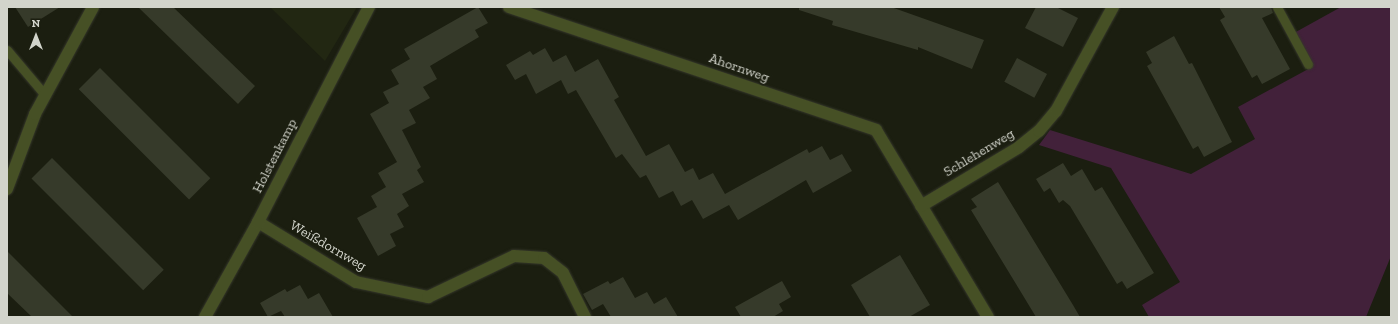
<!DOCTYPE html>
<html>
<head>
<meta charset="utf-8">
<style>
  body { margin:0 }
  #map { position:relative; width:1398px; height:324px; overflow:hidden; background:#1b1e10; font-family:"Zilla Slab",serif }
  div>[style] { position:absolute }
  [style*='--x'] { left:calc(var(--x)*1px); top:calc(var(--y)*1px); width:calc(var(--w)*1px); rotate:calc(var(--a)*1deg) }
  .built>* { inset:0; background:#222712 }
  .green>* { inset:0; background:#42213a }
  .building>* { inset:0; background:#363a2a; transform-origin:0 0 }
  .roads { filter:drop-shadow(0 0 1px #35372a) drop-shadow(0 0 1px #35372a) }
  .service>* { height:9px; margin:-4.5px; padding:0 4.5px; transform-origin:4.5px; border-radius:4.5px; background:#465025 }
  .minor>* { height:12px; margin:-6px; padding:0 6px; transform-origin:6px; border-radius:6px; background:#465025 }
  span { translate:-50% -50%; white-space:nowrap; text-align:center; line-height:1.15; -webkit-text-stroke:3.5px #1b1e10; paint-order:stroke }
  .street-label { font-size:14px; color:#d2d4cb }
  .frame { position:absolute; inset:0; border:8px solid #d2d4cb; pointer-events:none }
  .north { position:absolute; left:16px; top:16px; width:40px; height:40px; -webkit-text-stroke:3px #1b1e10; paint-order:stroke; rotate:0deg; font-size:11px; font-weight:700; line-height:16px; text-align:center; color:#d2d4cb }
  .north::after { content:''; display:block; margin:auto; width:14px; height:18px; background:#d2d4cb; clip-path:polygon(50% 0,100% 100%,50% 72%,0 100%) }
</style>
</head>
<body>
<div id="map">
  <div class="built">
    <div style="clip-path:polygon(270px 7px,357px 7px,325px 61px)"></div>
  </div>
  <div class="green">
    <div style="clip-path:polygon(1341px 7px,1391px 7px,1391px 256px,1366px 317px,1149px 317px,1142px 305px,1180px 282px,1111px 168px,1039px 145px,1050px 130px,1191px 174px,1255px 139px,1238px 107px,1312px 67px,1294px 33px)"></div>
  </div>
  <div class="building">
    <div style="clip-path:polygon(15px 7px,60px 7px,28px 27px)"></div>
    <div style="clip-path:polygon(138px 7px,173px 7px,255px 86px,238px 104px)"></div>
    <div style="clip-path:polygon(478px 7px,488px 23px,475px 30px,479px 37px,430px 66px,437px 79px,423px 87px,430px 98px,409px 110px,416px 123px,402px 130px,421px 167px,417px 170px,424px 182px,402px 194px,409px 206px,397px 214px,404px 227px,390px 234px,396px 246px,378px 256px,357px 218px,377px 207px,371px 196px,386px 187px,378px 173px,397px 162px,370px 114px,389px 103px,383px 92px,399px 84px,391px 70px,410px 59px,404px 49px)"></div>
    <div style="clip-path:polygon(799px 7px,891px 7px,984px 40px,972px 69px,918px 47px,918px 50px,832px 25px,833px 21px,799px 10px)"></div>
    <div style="clip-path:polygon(1036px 7px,1056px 7px,1078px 18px,1063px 47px,1025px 28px)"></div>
    <div style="clip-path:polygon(1219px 7px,1271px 7px,1273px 13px,1262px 18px,1290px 69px,1262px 84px,1257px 75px,1252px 78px,1220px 20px,1225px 17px)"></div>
    <div style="clip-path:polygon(1174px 36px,1189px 64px,1192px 63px,1232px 142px,1204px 157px,1198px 146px,1193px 149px,1147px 66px,1152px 63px,1146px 52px)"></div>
    <div style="clip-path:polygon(545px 48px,553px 62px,566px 55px,575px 72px,598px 59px,619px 97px,614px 100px,646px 156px,669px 144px,685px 172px,693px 168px,699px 180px,713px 173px,725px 194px,807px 149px,809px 153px,822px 146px,830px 160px,842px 154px,852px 171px,813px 193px,806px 180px,738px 220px,729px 205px,703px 219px,692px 200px,681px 206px,673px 191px,659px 198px,646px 175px,640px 178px,622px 154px,616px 158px,576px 90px,568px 94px,561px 80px,536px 94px,526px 74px,515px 80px,506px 65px,530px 51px,533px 55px)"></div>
    <div style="left:1017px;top:58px;width:34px;height:27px;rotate:28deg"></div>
    <div style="left:100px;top:68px;width:156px;height:30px;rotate:45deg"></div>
    <div style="left:52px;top:158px;width:158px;height:29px;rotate:45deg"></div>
    <div style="clip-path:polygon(1063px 163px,1071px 176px,1082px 169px,1095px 191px,1102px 187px,1154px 273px,1127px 289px,1122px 281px,1117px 284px,1070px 206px,1063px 200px,1059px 203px,1050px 188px,1044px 192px,1036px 179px)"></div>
    <div style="clip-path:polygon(998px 182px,1073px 305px,1080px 317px,1036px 317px,971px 210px,977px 207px,971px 199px)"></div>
    <div style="clip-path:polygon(7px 251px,73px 317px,32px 317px,7px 293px)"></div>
    <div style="clip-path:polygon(900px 255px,930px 305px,909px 317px,870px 317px,851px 285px)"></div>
    <div style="clip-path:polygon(623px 277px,635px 298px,647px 292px,654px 304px,666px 297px,678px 317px,611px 317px,603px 304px,592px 310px,583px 294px,608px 281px,610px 284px)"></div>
    <div style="clip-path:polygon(782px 281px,791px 297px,779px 304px,783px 311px,773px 317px,741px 317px,735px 307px)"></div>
    <div style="clip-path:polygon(300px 285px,308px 299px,319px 293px,333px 317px,285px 317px,281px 311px,268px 317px,260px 303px,285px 289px,287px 292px)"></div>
  </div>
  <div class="roads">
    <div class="service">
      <div style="--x:1277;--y:7;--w:65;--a:61.5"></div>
      <div style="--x:7;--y:50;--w:59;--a:49.8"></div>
    </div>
    <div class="minor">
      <div style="--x:509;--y:7;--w:387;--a:18.5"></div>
      <div style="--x:876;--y:130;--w:218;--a:59.1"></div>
      <div style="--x:7;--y:189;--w:80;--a:-69.5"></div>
      <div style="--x:35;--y:114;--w:122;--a:-61.5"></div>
      <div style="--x:921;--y:206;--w:114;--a:-31"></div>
      <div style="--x:1019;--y:147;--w:26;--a:-39"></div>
      <div style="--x:1039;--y:131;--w:26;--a:-50"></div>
      <div style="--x:1056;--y:111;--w:119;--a:-61.3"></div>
      <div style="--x:258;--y:222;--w:115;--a:31.5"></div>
      <div style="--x:356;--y:282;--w:74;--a:11.8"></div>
      <div style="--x:428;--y:297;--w:95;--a:-25.5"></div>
      <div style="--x:514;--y:256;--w:30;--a:4"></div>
      <div style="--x:544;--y:258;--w:24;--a:38"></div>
      <div style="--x:563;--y:273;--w:49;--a:63.4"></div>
      <div style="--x:205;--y:317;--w:109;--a:-60.8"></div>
      <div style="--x:258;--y:222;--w:242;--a:-62.7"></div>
    </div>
  </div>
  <div class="street-label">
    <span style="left:739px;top:68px;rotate:19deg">Ahornweg</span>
    <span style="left:979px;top:153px;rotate:-31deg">Schlehenweg</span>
    <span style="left:275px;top:156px;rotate:-63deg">Holstenkamp</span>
    <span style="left:328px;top:246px;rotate:30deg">Weißdornweg</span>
  </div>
  <div class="frame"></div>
  <div class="north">N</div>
</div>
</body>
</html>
